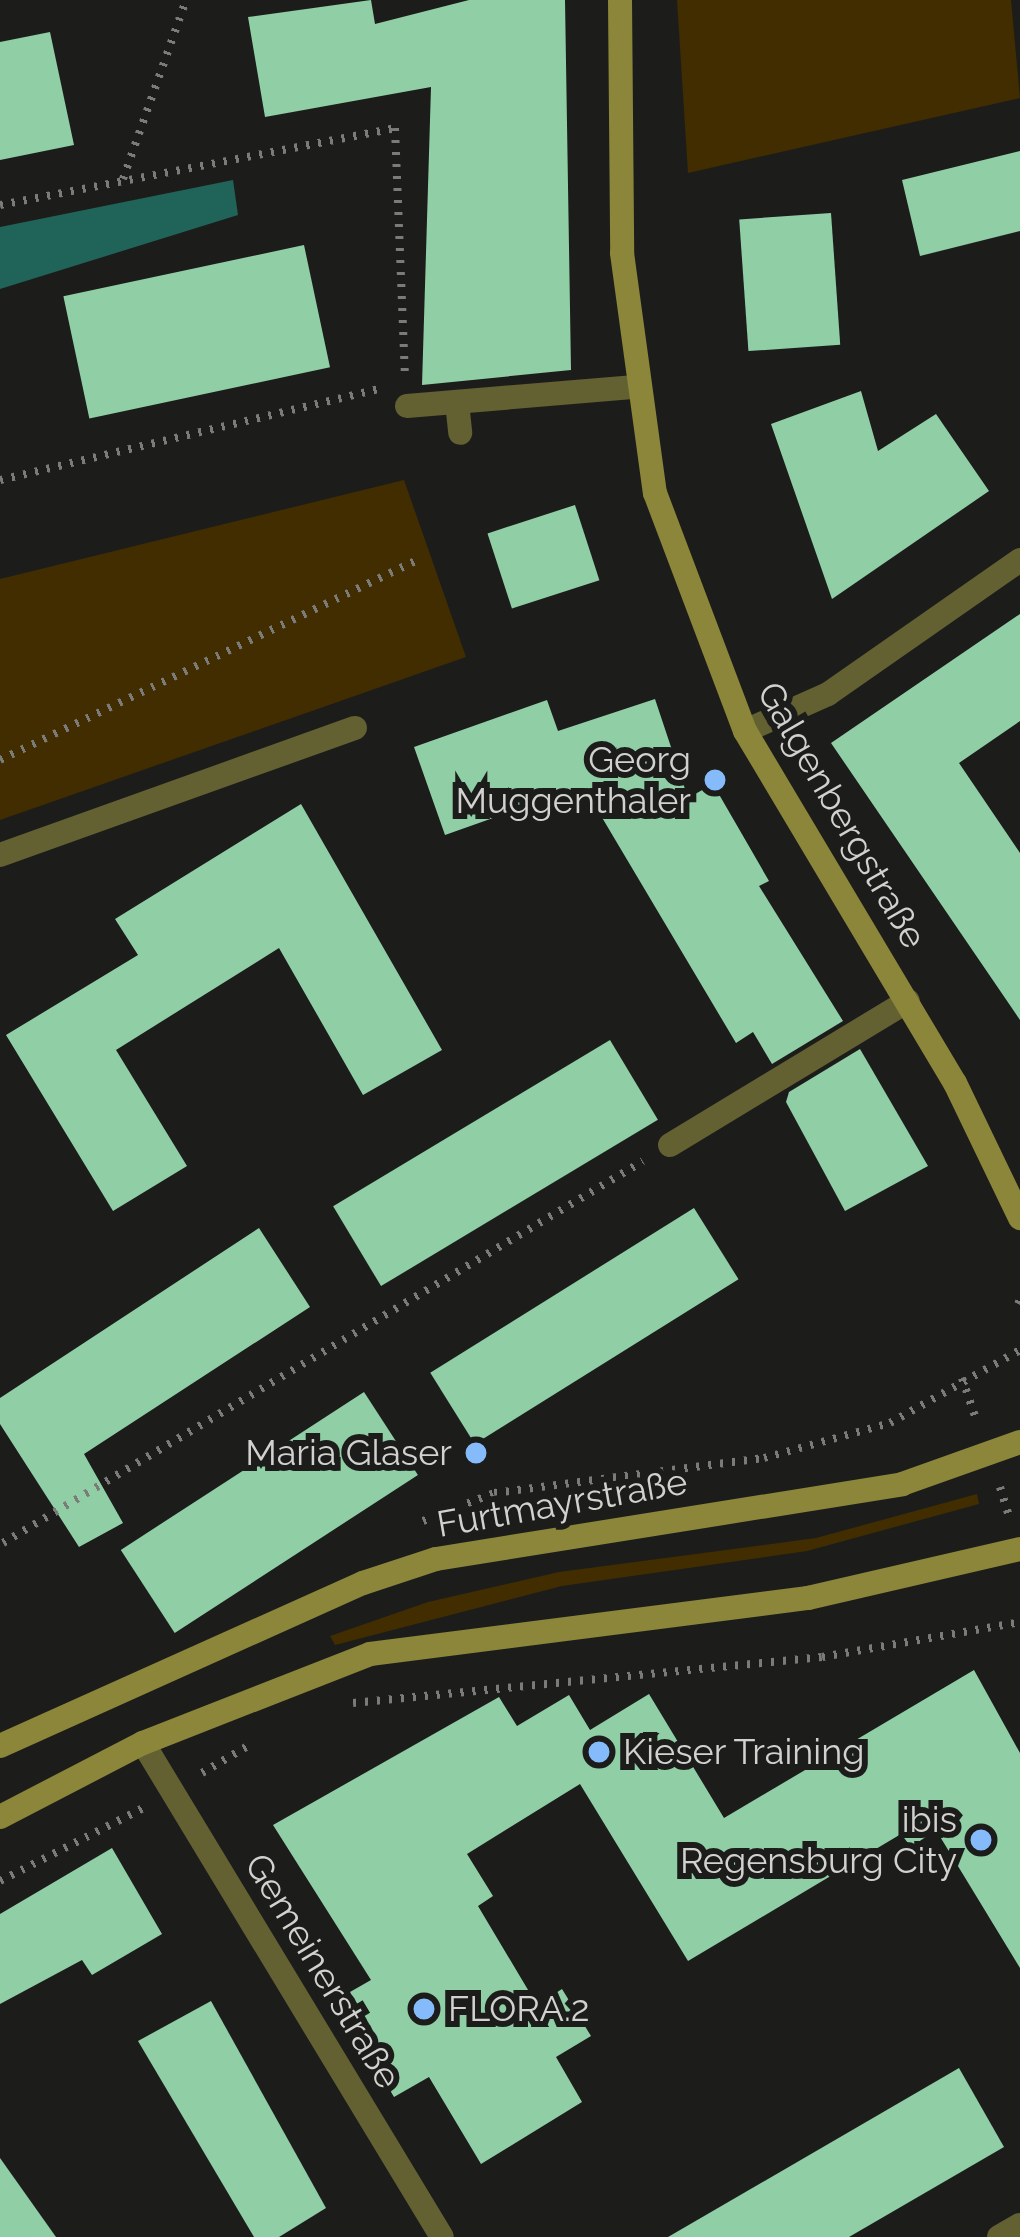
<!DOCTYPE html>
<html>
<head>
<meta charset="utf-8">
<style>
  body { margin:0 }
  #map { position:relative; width:1020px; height:2237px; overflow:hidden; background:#1c1d1b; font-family:Raleway,sans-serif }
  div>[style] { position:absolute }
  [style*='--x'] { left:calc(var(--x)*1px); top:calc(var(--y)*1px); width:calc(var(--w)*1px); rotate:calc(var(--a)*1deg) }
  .green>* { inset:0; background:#412d00 }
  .water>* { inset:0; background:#206358 }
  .building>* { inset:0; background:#90cea6; transform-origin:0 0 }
  .path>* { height:8px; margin-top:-4px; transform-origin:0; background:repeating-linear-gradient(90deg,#7b7c7a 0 3px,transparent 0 12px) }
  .lane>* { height:24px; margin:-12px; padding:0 12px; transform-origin:12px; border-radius:12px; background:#636032 }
  .street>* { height:24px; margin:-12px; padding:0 12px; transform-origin:12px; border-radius:12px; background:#636032 }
  .secondary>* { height:24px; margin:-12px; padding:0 12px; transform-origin:12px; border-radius:12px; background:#8b8639 }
  .dots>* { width:33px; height:33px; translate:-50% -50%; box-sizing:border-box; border:6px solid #1c1d1b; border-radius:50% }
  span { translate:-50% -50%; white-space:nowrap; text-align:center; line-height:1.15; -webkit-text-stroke:12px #1c1d1b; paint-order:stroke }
  .poi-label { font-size:36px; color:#d1d2d0 }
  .right { translate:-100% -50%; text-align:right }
  .left { translate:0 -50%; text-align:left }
  .street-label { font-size:36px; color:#d1d2d0 }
</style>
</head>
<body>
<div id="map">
  <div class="green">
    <div style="clip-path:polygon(677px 0,1011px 0,1020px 98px,688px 173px)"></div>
    <div style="clip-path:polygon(404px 480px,466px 657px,0 820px,0 579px)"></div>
    <div style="clip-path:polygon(977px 1494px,979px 1504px,807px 1551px,562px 1586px,335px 1645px,330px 1636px,428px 1602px,559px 1572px,816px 1538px)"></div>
  </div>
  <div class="water">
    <div style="clip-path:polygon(233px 180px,238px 215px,0 289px,0 227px)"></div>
  </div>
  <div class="building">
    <div style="clip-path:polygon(371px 0,375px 24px,469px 0,565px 0,571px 370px,422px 385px,431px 87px,265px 117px,248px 17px)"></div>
    <div style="clip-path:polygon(50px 32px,74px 145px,0 160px,0 42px)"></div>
    <div style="clip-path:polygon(1020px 151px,1020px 231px,920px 256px,902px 180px)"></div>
    <div style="left:831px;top:213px;width:132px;height:92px;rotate:86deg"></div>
    <div style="left:304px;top:245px;width:125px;height:246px;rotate:78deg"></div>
    <div style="clip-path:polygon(861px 391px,878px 451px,936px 414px,989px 491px,832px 599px,771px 424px)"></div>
    <div style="left:575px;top:505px;width:79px;height:92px;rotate:72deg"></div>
    <div style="clip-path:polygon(1020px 614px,1020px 721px,959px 763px,1020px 853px,1020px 1020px,831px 743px)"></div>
    <div style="clip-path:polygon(655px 699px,688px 798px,713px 784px,769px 881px,759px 886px,843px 1021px,772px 1064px,753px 1032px,736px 1043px,591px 799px,581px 802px,578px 788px,445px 835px,414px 747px,547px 700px,558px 731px)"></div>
    <div style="clip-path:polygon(301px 804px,442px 1050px,363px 1095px,279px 948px,116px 1050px,187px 1166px,113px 1211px,6px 1035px,138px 955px,115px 919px)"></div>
    <div style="left:610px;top:1040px;width:93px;height:323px;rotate:59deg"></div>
    <div style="clip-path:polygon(860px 1049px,928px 1166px,845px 1211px,786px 1102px,789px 1092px)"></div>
    <div style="left:694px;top:1208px;width:84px;height:311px;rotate:58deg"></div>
    <div style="clip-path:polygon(259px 1228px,310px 1307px,84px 1454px,123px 1523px,79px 1547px,0 1424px,0 1398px)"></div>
    <div style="left:364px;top:1392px;width:99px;height:290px;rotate:57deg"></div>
    <div style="clip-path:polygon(974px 1670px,1020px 1753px,1020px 1968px,936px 1830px,911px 1847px,901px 1834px,688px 1961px,580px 1784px,467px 1854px,493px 1896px,478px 1906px,537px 2005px,562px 1989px,591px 2036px,556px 2057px,582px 2102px,481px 2164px,429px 2077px,394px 2097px,336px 2000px,371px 1980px,273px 1825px,499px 1697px,517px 1726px,569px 1695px,590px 1730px,649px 1694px,724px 1818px)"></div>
    <div style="clip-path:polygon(112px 1848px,162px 1934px,92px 1975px,82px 1960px,0 2004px,0 1914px)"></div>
    <div style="clip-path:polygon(211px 2001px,326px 2208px,279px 2237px,254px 2237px,138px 2041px)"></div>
    <div style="clip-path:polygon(959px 2068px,1004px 2147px,849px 2237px,668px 2237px)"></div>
    <div style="clip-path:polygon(0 2158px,56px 2237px,0 2237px)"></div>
  </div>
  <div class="path">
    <div style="--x:123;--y:179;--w:190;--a:-70.6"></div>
    <div style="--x:0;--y:205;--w:402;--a:-11"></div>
    <div style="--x:395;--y:128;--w:244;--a:87.7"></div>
    <div style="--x:0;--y:480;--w:389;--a:-13.5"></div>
    <div style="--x:0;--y:760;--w:463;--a:-25.6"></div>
    <div style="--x:1018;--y:1304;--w:4;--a:-63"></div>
    <div style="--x:962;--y:1378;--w:46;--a:71.2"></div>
    <div style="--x:1000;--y:1487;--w:34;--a:73"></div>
    <div style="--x:423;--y:1521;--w:76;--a:-21.5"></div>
    <div style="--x:494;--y:1493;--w:272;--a:-7.4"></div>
    <div style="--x:764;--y:1458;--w:131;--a:-15.5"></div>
    <div style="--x:890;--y:1423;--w:149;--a:-29.3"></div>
    <div style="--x:3;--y:1543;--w:745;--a:-30.83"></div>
    <div style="--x:353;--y:1703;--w:471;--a:-5.6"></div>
    <div style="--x:822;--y:1657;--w:201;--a:-10"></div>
    <div style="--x:202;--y:1773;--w:57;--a:-30.6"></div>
    <div style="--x:0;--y:1881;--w:161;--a:-27"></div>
  </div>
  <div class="lane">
    <div style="--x:457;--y:402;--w:31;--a:84"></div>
    <div style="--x:407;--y:406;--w:229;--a:-4.8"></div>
    <div style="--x:670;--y:1145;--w:278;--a:-31.2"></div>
  </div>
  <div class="street">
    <div style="--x:745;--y:731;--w:91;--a:-24"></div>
    <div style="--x:828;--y:694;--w:234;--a:-34.9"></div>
    <div style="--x:0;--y:855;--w:377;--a:-19.7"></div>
    <div style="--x:143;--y:1743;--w:577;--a:58.82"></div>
    <div style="--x:999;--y:2237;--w:24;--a:-30"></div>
  </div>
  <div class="secondary">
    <div style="--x:620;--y:0;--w:253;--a:89.5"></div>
    <div style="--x:622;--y:253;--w:242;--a:82.2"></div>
    <div style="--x:655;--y:493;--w:254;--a:69.3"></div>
    <div style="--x:745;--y:731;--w:410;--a:59.2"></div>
    <div style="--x:955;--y:1083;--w:150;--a:64.3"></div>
    <div style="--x:0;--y:1746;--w:398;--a:-24.2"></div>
    <div style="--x:363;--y:1583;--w:77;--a:-18.2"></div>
    <div style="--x:436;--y:1559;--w:472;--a:-9.1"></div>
    <div style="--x:902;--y:1484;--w:125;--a:-19.6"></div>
    <div style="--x:0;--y:1817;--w:161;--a:-27.4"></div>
    <div style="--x:143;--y:1743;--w:244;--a:-21.4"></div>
    <div style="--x:370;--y:1654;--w:442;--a:-7.3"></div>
    <div style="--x:808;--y:1598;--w:218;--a:-13"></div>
  </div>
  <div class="dots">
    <div style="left:715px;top:780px;background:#86bbfb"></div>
    <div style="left:476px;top:1453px;background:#86bbfb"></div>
    <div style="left:599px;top:1752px;background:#86bbfb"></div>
    <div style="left:981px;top:1840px;background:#86bbfb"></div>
    <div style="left:424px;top:2009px;background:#86bbfb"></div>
  </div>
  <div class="poi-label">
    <span class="right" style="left:691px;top:780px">Georg<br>Muggenthaler</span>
    <span class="right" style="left:452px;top:1453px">Maria Glaser</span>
    <span class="left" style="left:623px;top:1752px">Kieser Training</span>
    <span class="right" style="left:957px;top:1840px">ibis<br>Regensburg City</span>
    <span class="left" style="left:448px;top:2009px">FLORA.2</span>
  </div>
  <div class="street-label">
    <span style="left:842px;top:815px;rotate:60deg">Galgenbergstraße</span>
    <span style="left:562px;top:1503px;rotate:-10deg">Furtmayrstraße</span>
    <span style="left:323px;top:1971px;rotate:59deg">Gemeinerstraße</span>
  </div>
</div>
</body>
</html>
